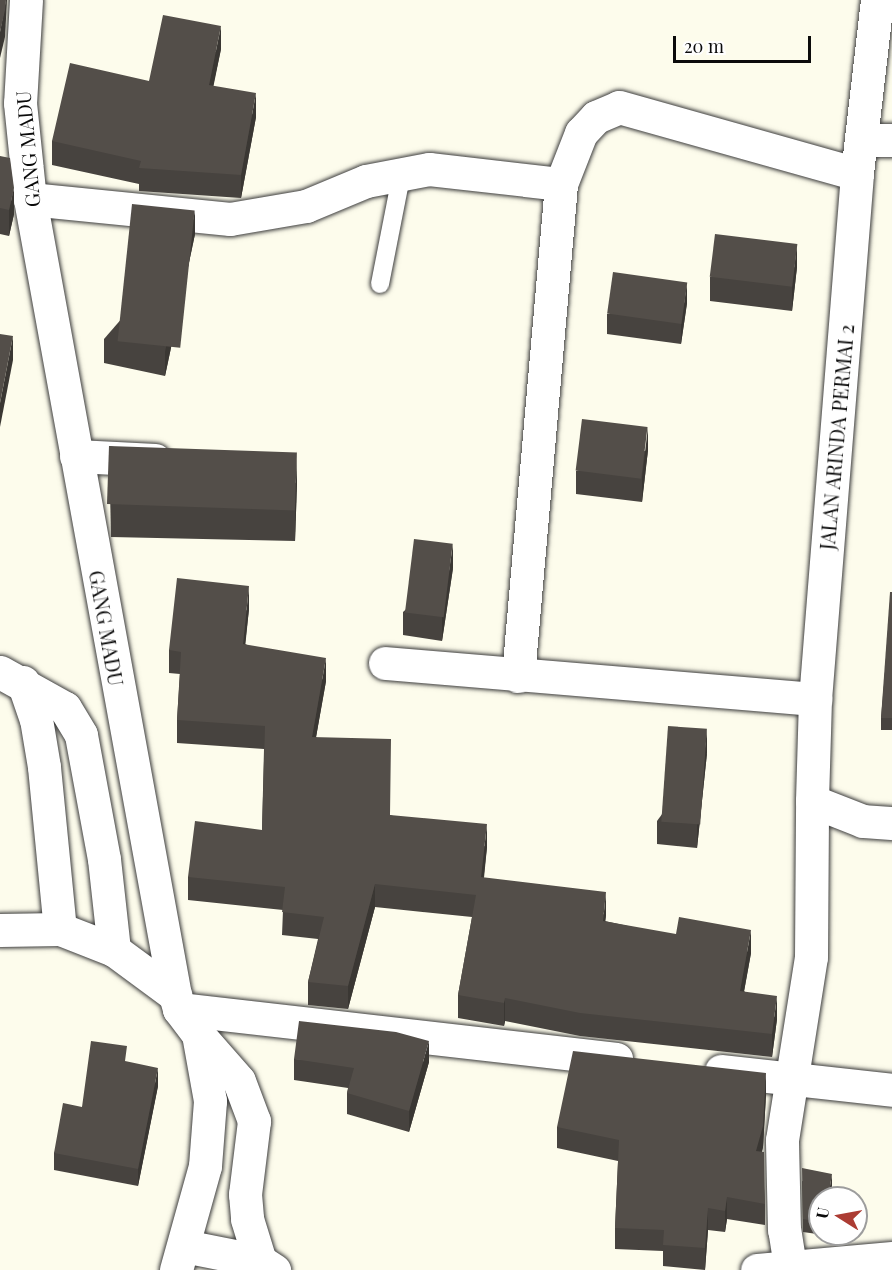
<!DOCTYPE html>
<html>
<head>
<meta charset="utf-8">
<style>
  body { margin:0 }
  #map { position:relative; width:892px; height:1270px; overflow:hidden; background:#fdfcec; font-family:"Playfair Display",serif }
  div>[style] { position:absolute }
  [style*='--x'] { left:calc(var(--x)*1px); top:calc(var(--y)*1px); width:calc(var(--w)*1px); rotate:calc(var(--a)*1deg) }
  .roads { filter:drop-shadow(0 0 2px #3e3e3e) drop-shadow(0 0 2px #3e3e3e) }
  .service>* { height:18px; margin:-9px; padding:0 9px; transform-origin:9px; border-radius:9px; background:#fff }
  .minor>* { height:33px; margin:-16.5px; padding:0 16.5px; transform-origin:16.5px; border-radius:16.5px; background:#fff }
  .tertiary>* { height:33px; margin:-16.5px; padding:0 16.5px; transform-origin:16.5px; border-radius:16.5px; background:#fff }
  .wall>* { inset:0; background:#47433f }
  .shaded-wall>* { inset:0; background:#3a3733 }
  .building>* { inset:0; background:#534e49; transform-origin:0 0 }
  span { translate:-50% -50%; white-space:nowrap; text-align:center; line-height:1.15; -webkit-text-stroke:6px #fff; paint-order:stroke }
  .street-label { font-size:20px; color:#0b0b0b }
  .north { position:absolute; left:808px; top:1186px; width:60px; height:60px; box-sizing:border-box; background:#fff; border:2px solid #9d9d9d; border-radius:50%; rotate:281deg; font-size:16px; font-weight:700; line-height:24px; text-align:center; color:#0b0b0b }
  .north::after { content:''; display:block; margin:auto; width:21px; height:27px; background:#ac3c33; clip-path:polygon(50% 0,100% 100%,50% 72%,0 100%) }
  .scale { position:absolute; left:673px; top:36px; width:138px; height:27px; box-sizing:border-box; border:3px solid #0b0b0b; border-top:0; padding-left:8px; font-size:18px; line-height:21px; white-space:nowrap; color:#0b0b0b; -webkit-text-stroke:4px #fff; paint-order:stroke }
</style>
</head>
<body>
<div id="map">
  <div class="roads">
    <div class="service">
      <div style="--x:380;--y:284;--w:114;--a:-78.9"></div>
    </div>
    <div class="minor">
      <div style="--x:26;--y:0;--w:103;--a:93.3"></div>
      <div style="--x:20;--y:103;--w:97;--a:84.1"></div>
      <div style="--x:30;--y:199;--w:809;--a:79.68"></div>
      <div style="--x:175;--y:995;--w:15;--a:74"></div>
      <div style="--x:179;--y:1009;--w:31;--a:53"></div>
      <div style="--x:198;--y:1034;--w:68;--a:79.8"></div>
      <div style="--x:210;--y:1101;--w:65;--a:94.4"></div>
      <div style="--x:205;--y:1166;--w:108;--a:105.6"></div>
      <div style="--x:877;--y:0;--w:175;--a:96.6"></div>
      <div style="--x:857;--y:174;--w:527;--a:94.57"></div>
      <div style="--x:815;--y:699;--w:102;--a:91.7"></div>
      <div style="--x:812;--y:801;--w:55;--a:21.4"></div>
      <div style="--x:863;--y:821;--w:29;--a:4"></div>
      <div style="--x:861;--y:140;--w:31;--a:0"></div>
      <div style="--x:30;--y:199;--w:201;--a:5.7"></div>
      <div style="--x:230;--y:219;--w:77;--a:-9.7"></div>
      <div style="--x:306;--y:206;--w:65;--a:-22.6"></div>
      <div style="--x:366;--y:181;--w:64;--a:-10.8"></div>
      <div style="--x:429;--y:169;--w:133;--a:6.5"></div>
      <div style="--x:76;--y:456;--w:79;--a:2.9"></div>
      <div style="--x:385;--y:663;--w:432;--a:4.8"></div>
      <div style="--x:0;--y:672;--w:74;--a:29"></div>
      <div style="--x:65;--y:708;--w:31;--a:59"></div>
      <div style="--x:81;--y:735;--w:126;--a:79.5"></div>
      <div style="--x:104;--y:859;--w:92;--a:83.7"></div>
      <div style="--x:518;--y:676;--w:494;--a:-85"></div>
      <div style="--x:561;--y:184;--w:55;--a:-68.6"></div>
      <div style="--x:581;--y:133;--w:22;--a:-47"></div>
      <div style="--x:596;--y:117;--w:25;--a:-23"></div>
      <div style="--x:619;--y:107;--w:247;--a:15.7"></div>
      <div style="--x:23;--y:682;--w:39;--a:71"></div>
      <div style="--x:36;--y:719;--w:49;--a:80.5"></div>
      <div style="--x:44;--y:767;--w:163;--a:84.4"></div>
      <div style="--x:0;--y:930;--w:60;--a:-1"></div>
      <div style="--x:60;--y:929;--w:58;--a:21.3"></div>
      <div style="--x:114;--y:950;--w:76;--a:36.4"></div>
      <div style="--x:179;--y:1009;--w:440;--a:6.5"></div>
      <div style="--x:198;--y:1034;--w:62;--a:48.9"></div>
      <div style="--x:239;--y:1081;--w:43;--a:69.4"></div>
      <div style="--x:254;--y:1121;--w:74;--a:97"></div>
      <div style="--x:245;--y:1194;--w:25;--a:85"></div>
      <div style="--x:247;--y:1219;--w:44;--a:72.8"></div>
      <div style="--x:721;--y:1071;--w:172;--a:6.3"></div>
      <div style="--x:790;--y:1266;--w:36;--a:-99"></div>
      <div style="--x:784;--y:1230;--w:90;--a:-91.3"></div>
      <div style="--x:782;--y:1140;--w:185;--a:-81"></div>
      <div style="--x:811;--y:957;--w:156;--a:-89.6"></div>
    </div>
    <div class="tertiary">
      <div style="--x:184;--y:1246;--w:77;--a:11.2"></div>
      <div style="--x:260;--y:1261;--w:17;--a:33"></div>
      <div style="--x:757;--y:1270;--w:136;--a:-5.1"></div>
    </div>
  </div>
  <div class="wall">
    <div style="clip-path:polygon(221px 49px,213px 86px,256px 117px,241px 198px,139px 191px,139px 184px,52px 165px,52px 141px,149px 81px)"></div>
    <div style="clip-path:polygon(0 156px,14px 214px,9px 236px,0 234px)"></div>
    <div style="clip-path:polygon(195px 234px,165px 376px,104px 363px,104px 339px)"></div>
    <div style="clip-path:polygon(797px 267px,792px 311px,710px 301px,710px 277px)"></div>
    <div style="clip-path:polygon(687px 303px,681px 344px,607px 334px,607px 314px)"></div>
    <div style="clip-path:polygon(109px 446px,297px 483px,295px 541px,111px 537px)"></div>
    <div style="clip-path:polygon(648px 450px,642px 502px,576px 494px,576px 471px)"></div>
    <div style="clip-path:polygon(453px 568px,442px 641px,403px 635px,403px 612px)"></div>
    <div style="clip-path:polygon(892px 592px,892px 730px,881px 730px,881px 718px)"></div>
    <div style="clip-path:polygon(249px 609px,245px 644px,326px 681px,316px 737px,390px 815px,487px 847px,484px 878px,606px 915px,605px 921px,751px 953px,744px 991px,777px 1019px,772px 1057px,580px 1036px,505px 1021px,504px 1026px,458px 1018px,458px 995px,472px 917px,375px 907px,348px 1009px,308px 1005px,308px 982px,318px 939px,282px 935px,283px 910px,188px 900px,188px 877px,262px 830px,264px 749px,177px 743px,177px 720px,180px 674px,169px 673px,169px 650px)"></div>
    <div style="clip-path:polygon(707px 753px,697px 848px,657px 844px,657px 821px)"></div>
    <div style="clip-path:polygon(294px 1059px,429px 1062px,409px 1132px,347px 1114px,347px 1093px,348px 1088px,294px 1080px)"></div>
    <div style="clip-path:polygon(127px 1062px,158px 1086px,138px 1186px,54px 1170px,54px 1153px,82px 1107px)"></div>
    <div style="clip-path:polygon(766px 1095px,763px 1147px,762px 1152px,765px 1204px,765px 1225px,727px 1219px,725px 1232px,708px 1230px,705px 1270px,663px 1266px,663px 1251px,615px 1249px,615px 1228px,618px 1161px,557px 1148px,557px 1127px)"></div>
    <div style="clip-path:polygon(802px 1181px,832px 1187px,830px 1198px,820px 1198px,820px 1234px,824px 1234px,824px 1235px,803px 1232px)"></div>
  </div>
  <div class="shaded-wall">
    <div style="clip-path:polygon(6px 0,7px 0,5px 37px,0 58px,0 32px)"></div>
    <div style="clip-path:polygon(221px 26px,221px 49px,209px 108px,209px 85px)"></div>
    <div style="clip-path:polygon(256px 93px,256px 117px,241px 198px,241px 175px)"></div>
    <div style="clip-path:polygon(14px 188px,14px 214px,9px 236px,9px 210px)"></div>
    <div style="clip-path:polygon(195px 211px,195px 234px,165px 376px,165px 352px)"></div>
    <div style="clip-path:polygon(797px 244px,797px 267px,792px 311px,792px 287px)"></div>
    <div style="clip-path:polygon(687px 283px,687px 303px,681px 344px,681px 324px)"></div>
    <div style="clip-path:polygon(13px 336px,13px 360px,0 427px,0 403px)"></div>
    <div style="clip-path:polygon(648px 427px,648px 450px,642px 502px,642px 478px)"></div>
    <div style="clip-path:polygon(297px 451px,297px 483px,295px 541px,295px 509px)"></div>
    <div style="clip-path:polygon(453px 544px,453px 568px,442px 641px,442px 618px)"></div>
    <div style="clip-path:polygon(249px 586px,249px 609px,243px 667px,243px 644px)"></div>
    <div style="clip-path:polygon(326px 658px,326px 681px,312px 760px,312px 737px)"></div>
    <div style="clip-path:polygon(707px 729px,707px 753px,697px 848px,697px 824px)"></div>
    <div style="clip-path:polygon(487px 824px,487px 847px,481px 900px,481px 877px)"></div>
    <div style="clip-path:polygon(375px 884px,375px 907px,348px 1009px,348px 986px)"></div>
    <div style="clip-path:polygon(606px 892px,606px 915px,603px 944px,603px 921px)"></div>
    <div style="clip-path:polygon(751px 930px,751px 953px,740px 1014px,740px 991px)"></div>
    <div style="clip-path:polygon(777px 996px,777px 1019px,772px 1057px,772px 1034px)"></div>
    <div style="clip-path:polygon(505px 998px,505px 1021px,504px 1026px,504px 1003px)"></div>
    <div style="clip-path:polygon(429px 1041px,429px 1062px,409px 1132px,409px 1111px)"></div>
    <div style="clip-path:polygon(158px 1068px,158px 1086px,138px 1186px,138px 1169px)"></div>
    <div style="clip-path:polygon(766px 1073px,766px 1095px,763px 1147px,756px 1172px,756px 1151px)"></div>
    <div style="clip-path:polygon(832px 1174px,832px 1187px,830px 1198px,828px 1198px)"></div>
    <div style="clip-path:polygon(727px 1197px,727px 1219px,725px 1232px,725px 1211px)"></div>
    <div style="clip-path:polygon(708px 1208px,708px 1230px,705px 1270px,705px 1248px)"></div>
  </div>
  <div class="building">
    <div style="clip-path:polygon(0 0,6px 0,5px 10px,0 32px)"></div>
    <div style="clip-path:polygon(163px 15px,221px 26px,209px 85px,256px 93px,241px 175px,139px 168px,141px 161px,52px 141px,70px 63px,149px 81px)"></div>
    <div style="clip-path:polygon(0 156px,10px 158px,14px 188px,9px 210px,0 208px)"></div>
    <div style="left:132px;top:204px;width:63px;height:138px;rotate:6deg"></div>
    <div style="left:715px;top:234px;width:83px;height:43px;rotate:7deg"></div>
    <div style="left:613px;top:272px;width:75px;height:42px;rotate:8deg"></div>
    <div style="clip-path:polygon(0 334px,13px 336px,0 403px)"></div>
    <div style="left:582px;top:419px;width:66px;height:52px;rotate:7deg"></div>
    <div style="left:109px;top:446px;width:188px;height:58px;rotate:2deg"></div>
    <div style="left:414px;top:539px;width:39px;height:74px;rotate:7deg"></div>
    <div style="clip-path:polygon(177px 578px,249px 586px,243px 644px,326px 658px,312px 737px,391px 739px,390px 815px,487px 824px,481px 877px,606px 892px,603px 921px,676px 934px,679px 917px,751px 930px,740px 991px,777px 996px,772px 1034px,580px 1013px,505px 998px,504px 1003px,458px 995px,476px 895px,375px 884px,348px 986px,308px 982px,324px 917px,282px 912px,285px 887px,188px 877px,195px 821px,262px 830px,265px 726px,177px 720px,181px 652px,169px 650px)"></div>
    <div style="clip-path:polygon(890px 592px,892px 592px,892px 718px,881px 718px)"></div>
    <div style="left:668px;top:726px;width:39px;height:96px;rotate:4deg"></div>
    <div style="clip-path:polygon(299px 1021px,396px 1032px,429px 1041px,409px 1111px,347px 1093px,354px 1068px,294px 1059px)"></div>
    <div style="clip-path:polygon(91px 1041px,127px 1046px,125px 1061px,158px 1068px,138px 1169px,54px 1153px,63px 1103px,82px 1107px)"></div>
    <div style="clip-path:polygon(573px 1051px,766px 1073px,763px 1126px,756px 1151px,764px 1152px,765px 1204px,727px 1197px,725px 1211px,708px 1208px,705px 1248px,663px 1245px,664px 1230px,615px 1228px,619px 1140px,557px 1127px)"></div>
    <div style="clip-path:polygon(802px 1168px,832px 1174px,828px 1198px,820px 1198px,820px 1222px,803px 1219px)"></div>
  </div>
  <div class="street-label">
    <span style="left:27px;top:149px;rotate:-95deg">GANG MADU</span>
    <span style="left:836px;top:437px;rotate:-85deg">JALAN ARINDA PERMAI 2</span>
    <span style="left:107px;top:628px;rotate:80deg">GANG MADU</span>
  </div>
  <div class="north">U</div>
  <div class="scale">20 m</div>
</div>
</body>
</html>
